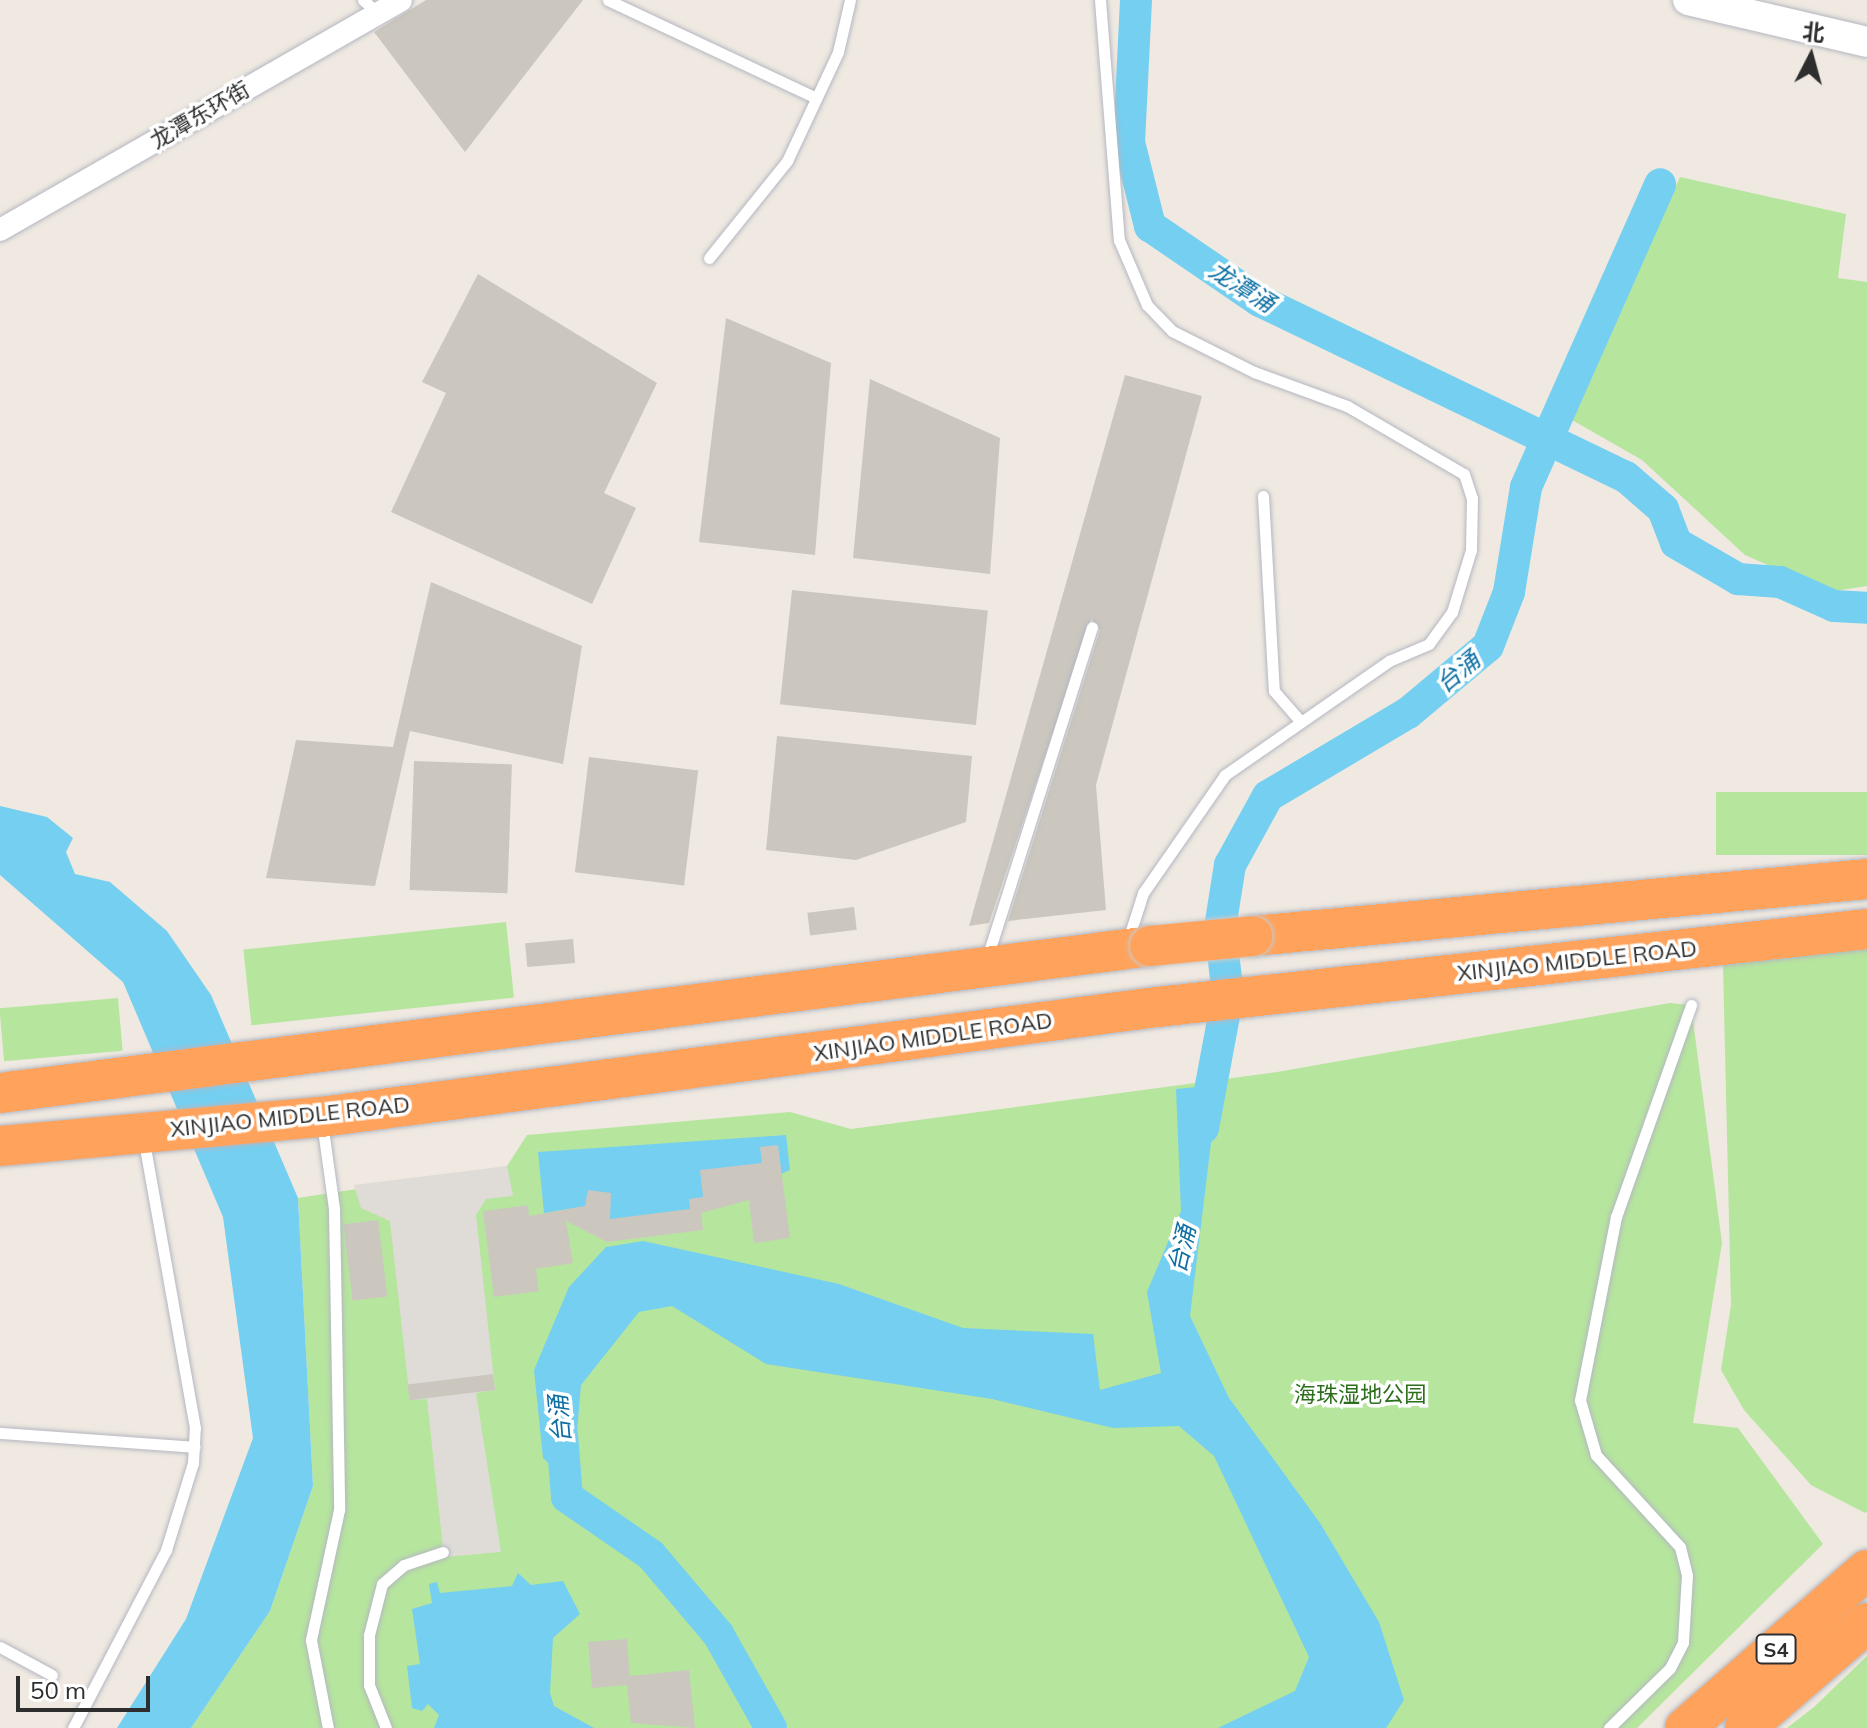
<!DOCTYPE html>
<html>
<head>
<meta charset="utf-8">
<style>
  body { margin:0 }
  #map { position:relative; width:1867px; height:1728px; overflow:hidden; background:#efe9e1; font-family:Mulish,"Noto Sans SC",sans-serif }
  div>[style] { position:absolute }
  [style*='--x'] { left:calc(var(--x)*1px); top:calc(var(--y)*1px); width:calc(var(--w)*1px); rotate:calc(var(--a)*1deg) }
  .green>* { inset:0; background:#b6e59e; transform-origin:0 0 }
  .plaza>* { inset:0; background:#dfdcd8 }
  .water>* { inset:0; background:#75cff0 }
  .river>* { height:32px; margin:-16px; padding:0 16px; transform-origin:16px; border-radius:16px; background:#75cff0 }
  .building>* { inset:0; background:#cbc7bf; transform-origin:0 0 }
  .roads { filter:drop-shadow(0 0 2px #b4b7c1) drop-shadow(0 0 2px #b4b7c1) }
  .lane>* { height:11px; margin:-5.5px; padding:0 5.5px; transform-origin:5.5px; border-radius:5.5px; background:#fff }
  .street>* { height:22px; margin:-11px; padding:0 11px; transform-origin:11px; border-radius:11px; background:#fff }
  .secondary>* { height:30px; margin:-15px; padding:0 15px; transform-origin:15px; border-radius:15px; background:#fff }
  .highway>* { height:40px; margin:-20px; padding:0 20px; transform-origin:20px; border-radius:20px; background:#ffa35c }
  .bridges { filter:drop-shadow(0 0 2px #c9c9c9) drop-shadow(0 0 2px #c9c9c9) }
  .highway-bridge>* { height:40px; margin:-20px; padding:0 20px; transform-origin:20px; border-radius:20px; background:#ffa35c }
  span { translate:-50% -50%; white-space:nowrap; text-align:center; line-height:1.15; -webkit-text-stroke:7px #fff; paint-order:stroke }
  .shield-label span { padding:2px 6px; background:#fff; border:2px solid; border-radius:6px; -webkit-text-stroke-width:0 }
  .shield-label { font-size:20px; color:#2e2e2e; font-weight:700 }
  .street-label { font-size:22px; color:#2e2e2e }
  .park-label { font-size:22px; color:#2c6e1b }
  .water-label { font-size:24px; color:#0d6fa3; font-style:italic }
  .north { position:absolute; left:1771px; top:16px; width:80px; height:80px; -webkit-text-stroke:6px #fff; paint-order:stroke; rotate:6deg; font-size:22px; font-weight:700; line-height:32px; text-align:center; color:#2e2e2e }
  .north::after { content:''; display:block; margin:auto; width:28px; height:36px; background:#2e2e2e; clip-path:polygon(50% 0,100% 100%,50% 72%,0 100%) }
  .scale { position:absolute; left:16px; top:1676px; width:134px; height:36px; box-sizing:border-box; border:4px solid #2e2e2e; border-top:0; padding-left:10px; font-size:24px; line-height:28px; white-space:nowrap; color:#2e2e2e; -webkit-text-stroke:6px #fff; paint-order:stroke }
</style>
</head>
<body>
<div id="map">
  <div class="green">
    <div style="clip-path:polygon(1680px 177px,1846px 214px,1838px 278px,1867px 282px,1867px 586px,1828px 592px,1745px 555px,1642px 460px,1572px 420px)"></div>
    <div style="left:1867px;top:792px;width:63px;height:151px;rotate:90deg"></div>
    <div style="left:506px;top:922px;width:76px;height:264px;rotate:84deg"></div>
    <div style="clip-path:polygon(1867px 948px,1867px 1511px,1865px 1513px,1811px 1485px,1744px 1410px,1721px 1370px,1731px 1305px,1723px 965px)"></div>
    <div style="left:118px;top:998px;width:53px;height:119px;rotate:85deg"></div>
    <div style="clip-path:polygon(1670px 1003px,1691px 1005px,1722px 1243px,1693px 1423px,1738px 1428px,1823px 1544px,1637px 1728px,191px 1728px,270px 1611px,313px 1486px,298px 1198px,507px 1166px,527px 1135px,790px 1112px,851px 1129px,1277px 1072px)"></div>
    <div style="clip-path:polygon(1867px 1656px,1867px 1728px,1787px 1728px,1814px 1707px)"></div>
  </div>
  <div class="plaza">
    <div style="clip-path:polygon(507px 1166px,513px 1196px,486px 1199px,476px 1215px,495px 1390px,476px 1393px,501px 1552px,444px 1557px,427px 1399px,410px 1400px,390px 1221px,361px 1208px,354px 1185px)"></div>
  </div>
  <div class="water">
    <div style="clip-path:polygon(0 806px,47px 817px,73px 838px,66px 852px,75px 874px,110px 882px,167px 931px,211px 995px,298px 1198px,313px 1486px,270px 1611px,191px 1728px,117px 1728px,186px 1619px,253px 1438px,223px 1217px,123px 982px,0 875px)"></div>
    <div style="clip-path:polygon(1218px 1085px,1190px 1316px,1229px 1398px,1320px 1523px,1379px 1622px,1404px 1700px,1386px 1728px,1218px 1728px,1295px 1691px,1309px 1657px,1214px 1456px,1179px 1426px,1113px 1428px,992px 1399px,766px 1364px,672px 1306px,639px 1312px,581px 1385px,575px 1455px,566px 1479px,543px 1458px,534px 1370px,569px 1287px,606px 1247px,643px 1241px,839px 1284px,963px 1328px,1093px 1334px,1100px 1390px,1161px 1373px,1147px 1292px,1181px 1211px,1176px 1089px)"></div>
    <div style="clip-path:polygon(786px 1135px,790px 1170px,691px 1213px,610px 1227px,581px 1207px,544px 1213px,538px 1152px)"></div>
    <div style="clip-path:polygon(518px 1573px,531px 1585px,563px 1581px,580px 1614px,553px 1638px,550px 1693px,554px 1706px,594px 1728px,434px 1728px,439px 1715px,428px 1704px,422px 1711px,412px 1708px,407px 1666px,420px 1664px,412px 1609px,432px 1603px,429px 1584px,437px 1582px,440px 1593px,512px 1586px)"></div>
  </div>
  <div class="river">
    <div style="--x:1136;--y:0;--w:142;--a:92.8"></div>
    <div style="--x:1129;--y:142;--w:87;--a:76"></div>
    <div style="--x:1150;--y:226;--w:133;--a:34.3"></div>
    <div style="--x:1260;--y:301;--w:406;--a:25.7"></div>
    <div style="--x:1626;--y:477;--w:49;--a:40.9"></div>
    <div style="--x:1663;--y:509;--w:36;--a:69"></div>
    <div style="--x:1676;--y:543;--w:72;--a:30.1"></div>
    <div style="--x:1738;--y:579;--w:42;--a:4.1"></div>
    <div style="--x:1780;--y:582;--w:59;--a:24"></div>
    <div style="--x:1834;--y:606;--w:33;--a:3"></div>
    <div style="--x:1203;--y:1128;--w:135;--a:-79.4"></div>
    <div style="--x:1228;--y:995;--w:67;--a:-96.8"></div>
    <div style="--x:1220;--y:928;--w:64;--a:-81"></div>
    <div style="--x:1230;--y:865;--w:79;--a:-61.2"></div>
    <div style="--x:1268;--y:796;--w:163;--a:-30.7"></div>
    <div style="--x:1408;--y:713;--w:104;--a:-39.9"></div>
    <div style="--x:1488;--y:646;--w:58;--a:-68.7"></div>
    <div style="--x:1509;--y:592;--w:106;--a:-80.8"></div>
    <div style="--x:1526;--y:487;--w:331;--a:-66.1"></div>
    <div style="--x:562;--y:1435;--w:62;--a:85.4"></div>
    <div style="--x:567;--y:1497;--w:102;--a:34.6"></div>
    <div style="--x:651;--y:1555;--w:104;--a:49.7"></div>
    <div style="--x:718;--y:1634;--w:108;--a:60.6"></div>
  </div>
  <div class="building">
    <div style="clip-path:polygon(426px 0,583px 0,465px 152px,374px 32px)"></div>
    <div style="clip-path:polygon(478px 274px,657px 383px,604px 493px,636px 508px,592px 604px,391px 512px,446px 393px,422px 382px)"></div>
    <div style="clip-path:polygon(726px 318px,831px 363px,815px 555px,699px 542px)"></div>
    <div style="clip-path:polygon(1125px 375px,1202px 396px,1096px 785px,1106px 910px,1008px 921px,1100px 630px,1091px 619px,989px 923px,969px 926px)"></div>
    <div style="clip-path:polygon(870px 379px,1000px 438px,990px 574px,853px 558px)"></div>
    <div style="clip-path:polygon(431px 582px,582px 646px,563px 764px,410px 731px,375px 886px,266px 878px,296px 740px,393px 747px)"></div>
    <div style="left:792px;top:590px;width:197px;height:115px;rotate:6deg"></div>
    <div style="clip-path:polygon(777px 736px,972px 756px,966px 822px,856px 860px,766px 850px)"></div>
    <div style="left:589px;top:757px;width:110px;height:116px;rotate:7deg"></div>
    <div style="left:414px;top:761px;width:98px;height:129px;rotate:2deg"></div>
    <div style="left:854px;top:907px;width:23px;height:47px;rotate:83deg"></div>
    <div style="left:573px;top:939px;width:24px;height:48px;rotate:85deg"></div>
    <div style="clip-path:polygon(778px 1145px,790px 1238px,754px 1243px,749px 1200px,701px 1213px,703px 1230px,607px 1242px,566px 1221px,573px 1263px,536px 1269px,539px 1291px,494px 1297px,483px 1211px,528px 1205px,529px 1216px,585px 1206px,588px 1190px,611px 1193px,610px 1219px,690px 1209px,689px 1199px,703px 1197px,700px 1170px,762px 1163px,760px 1147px)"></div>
    <div style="left:378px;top:1220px;width:77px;height:35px;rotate:83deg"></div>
    <div style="left:493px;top:1374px;width:16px;height:86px;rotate:83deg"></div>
    <div style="clip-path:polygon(627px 1639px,630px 1676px,689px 1670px,695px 1728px,631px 1723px,627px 1685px,592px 1688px,588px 1642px)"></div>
  </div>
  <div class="roads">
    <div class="lane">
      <div style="--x:363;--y:0;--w:20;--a:41"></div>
      <div style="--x:608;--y:0;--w:230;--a:25.2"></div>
      <div style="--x:1100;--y:0;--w:241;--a:85.5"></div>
      <div style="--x:1119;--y:240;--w:71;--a:66.7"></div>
      <div style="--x:1147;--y:305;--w:36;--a:46"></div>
      <div style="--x:1172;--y:331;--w:92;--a:26.6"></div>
      <div style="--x:1254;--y:372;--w:99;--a:20.1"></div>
      <div style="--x:1347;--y:406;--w:135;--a:30.2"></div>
      <div style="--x:1464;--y:474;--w:25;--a:72"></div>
      <div style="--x:1472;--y:498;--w:52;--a:91.1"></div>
      <div style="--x:1471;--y:550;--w:65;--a:107"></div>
      <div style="--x:1452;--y:612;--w:39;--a:126"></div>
      <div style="--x:1429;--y:644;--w:43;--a:157"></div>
      <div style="--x:1389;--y:661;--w:200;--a:145.2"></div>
      <div style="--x:1225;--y:775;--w:144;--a:124.8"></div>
      <div style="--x:1143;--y:893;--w:49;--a:107.7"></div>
      <div style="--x:709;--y:258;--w:124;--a:-51.2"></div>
      <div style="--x:787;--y:161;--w:120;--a:-64.9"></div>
      <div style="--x:838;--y:52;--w:53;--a:-77"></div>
      <div style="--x:1263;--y:496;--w:195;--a:86.8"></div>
      <div style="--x:1274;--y:691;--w:41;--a:48.9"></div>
      <div style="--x:987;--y:958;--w:347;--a:-72.4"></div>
      <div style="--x:322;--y:1122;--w:88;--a:82.1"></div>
      <div style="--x:334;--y:1209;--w:301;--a:89"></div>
      <div style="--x:339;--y:1510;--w:133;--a:102.2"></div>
      <div style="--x:311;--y:1640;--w:90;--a:79.1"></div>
      <div style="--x:0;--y:1433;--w:195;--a:4.1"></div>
      <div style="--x:0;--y:1647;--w:59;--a:28.3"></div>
      <div style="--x:73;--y:1728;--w:201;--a:-62.4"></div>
      <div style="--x:166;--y:1550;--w:91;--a:-72.8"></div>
      <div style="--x:193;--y:1463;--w:35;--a:-87"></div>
      <div style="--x:195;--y:1428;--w:291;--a:-100.1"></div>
      <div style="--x:386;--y:1728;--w:46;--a:-111.6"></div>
      <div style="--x:369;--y:1685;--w:50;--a:-90"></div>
      <div style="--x:369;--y:1635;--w:53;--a:-75.7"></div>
      <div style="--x:382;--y:1584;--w:29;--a:-41"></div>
      <div style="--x:404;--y:1565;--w:41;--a:-18.4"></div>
      <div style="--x:1609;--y:1728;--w:86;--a:-44.5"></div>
      <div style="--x:1670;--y:1668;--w:29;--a:-63"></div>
      <div style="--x:1683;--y:1642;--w:67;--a:-86.6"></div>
      <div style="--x:1687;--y:1575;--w:29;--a:-104"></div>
      <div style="--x:1680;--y:1547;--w:125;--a:-132.4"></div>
      <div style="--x:1596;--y:1455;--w:57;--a:-106.2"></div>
      <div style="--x:1580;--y:1400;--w:187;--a:-78.9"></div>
      <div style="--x:1616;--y:1217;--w:225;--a:-70.5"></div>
    </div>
    <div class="street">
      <div style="--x:0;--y:230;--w:462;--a:-29.8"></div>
    </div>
    <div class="secondary">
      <div style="--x:1688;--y:0;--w:184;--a:13.2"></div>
    </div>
    <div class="highway">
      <div style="--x:1253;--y:936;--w:617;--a:-5.3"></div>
      <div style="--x:0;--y:1093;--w:1159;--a:-7.28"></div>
      <div style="--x:0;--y:1146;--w:322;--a:-5.2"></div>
      <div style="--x:321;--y:1117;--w:843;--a:-7.5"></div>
      <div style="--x:1157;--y:1007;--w:714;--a:-6.27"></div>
      <div style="--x:1685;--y:1728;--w:241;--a:-41"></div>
      <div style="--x:1745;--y:1728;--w:161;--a:-40.7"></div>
    </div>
  </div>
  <div class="bridges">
    <div class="highway-bridge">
      <div style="--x:1150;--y:946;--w:103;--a:-5.5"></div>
    </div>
  </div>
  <div class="shield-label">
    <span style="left:1776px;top:1649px">S4</span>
  </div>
  <div class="street-label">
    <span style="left:200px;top:115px;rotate:-30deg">龙潭东环街</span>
    <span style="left:1577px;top:961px;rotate:-6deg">XINJIAO MIDDLE ROAD</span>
    <span style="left:933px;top:1037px;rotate:-8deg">XINJIAO MIDDLE ROAD</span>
    <span style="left:290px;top:1117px;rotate:-6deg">XINJIAO MIDDLE ROAD</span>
  </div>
  <div class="park-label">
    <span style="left:1360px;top:1395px">海珠湿地公园</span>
  </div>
  <div class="water-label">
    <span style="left:1242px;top:287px;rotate:32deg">龙潭涌</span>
    <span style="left:1458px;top:672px;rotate:-40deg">台涌</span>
    <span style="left:1182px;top:1249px;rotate:-77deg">台涌</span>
    <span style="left:560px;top:1419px;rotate:-95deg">台涌</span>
  </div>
  <div class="north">北</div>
  <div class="scale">50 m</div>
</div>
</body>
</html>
